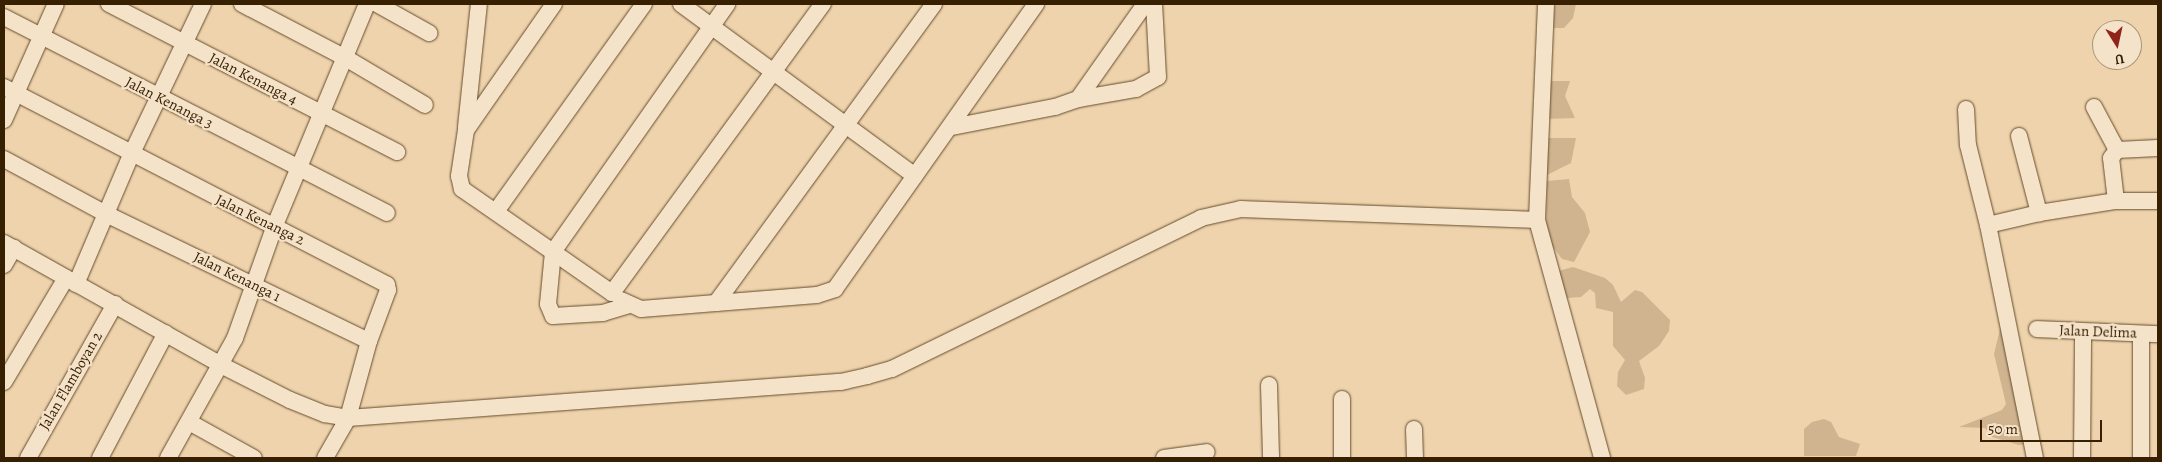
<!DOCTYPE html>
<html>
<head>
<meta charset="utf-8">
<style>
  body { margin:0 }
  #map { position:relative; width:2162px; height:462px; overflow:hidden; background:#eed3ac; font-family:Alegreya,serif }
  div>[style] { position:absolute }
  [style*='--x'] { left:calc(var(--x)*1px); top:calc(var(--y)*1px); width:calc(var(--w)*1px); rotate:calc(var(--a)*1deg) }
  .green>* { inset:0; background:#cfb48f }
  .roads { filter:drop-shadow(0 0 1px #654c2c) drop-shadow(0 0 1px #654c2c) }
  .street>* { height:16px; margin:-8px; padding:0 8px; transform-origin:8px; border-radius:8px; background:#f4e2c9 }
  span { translate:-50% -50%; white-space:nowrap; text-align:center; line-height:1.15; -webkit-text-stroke:4.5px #f4e2c9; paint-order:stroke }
  .street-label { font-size:15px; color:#371f02 }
  .frame { position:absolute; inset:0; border:5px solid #371f02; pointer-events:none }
  .north { position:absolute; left:2092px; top:20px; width:50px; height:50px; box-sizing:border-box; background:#f4e2c9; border:1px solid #a89479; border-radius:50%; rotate:170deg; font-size:14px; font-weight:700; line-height:20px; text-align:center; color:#371f02 }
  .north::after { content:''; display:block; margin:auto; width:18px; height:22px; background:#8f2418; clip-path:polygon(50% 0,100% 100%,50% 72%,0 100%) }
  .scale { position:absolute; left:1980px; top:420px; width:122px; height:22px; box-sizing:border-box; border:2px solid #371f02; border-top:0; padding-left:6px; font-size:15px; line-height:18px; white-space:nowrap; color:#371f02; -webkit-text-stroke:4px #f4e2c9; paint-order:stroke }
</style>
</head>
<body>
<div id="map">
  <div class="green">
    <div style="clip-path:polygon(1555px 4px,1576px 4px,1573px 18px,1564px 28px,1553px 28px)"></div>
    <div style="clip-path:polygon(1548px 81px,1570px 81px,1565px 96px,1575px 118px,1546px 119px)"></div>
    <div style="clip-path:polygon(1546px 138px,1576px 138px,1571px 163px,1545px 176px)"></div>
    <div style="clip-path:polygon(1569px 179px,1572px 197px,1585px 213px,1590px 232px,1574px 262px,1562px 259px,1553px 247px,1546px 228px,1547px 181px)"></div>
    <div style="clip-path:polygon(1573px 267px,1605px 278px,1613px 285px,1621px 302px,1635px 290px,1642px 292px,1670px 320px,1669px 331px,1659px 346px,1639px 361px,1645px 378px,1644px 389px,1626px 395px,1617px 386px,1618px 372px,1625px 360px,1613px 346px,1613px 312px,1596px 308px,1595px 293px,1590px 289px,1581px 297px,1567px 298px,1558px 285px,1558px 271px)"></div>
    <div style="clip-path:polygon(2001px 325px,2028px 444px,2019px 445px,1992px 437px,1985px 428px,1959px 427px,2002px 410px,2006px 404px,1994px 354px)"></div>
    <div style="clip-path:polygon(1824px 419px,1831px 422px,1839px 437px,1860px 444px,1856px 456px,1804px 456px,1804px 429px,1812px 422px)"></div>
  </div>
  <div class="roads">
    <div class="street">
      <div style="--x:109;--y:4;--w:324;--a:27.2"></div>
      <div style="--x:242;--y:4;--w:115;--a:27.5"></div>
      <div style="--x:344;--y:57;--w:94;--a:30.7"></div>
      <div style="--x:377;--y:4;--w:60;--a:29.1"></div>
      <div style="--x:554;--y:4;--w:154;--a:124.9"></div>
      <div style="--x:466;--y:130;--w:47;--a:98.7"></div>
      <div style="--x:459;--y:176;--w:13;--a:77"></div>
      <div style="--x:462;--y:189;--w:111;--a:34.7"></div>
      <div style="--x:553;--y:252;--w:303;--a:-54.9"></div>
      <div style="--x:681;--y:4;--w:290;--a:36.3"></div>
      <div style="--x:1546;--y:4;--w:216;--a:92.4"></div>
      <div style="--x:1537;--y:220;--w:247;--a:74.7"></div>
      <div style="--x:4;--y:17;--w:430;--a:27.1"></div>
      <div style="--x:4;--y:87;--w:431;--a:27.3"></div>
      <div style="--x:387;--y:285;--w:5;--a:79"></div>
      <div style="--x:388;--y:290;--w:54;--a:110.4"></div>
      <div style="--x:369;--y:341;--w:80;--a:105.3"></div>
      <div style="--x:348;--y:418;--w:46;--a:119.9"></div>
      <div style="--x:1078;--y:99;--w:59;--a:-9.8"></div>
      <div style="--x:1136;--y:89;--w:25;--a:-29"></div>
      <div style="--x:1158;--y:77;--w:73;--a:-93.1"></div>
      <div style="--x:2094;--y:107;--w:49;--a:61.9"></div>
      <div style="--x:2117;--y:150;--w:41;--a:-2.8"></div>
      <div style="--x:1966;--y:109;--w:36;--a:87"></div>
      <div style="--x:1968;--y:145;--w:82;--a:76"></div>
      <div style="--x:1988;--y:225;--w:238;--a:78.6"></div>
      <div style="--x:4;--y:120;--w:127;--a:-65.9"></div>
      <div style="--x:466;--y:127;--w:124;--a:-84"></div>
      <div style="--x:952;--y:127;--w:105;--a:-11"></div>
      <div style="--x:1055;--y:107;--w:24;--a:-19"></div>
      <div style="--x:1078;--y:99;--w:116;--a:-54.8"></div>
      <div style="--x:2019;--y:136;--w:80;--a:75.4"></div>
      <div style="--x:2039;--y:213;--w:78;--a:-8.9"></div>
      <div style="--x:2116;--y:201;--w:42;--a:0"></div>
      <div style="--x:4;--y:159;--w:116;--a:28.3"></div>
      <div style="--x:106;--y:214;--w:292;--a:25.8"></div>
      <div style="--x:2116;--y:201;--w:43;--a:-96.6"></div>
      <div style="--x:2111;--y:158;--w:10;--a:-53"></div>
      <div style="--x:497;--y:210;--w:253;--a:-54.5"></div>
      <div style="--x:1988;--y:225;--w:52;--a:-13.2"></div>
      <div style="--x:4;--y:243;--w:249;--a:29.3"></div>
      <div style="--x:221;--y:365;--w:77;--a:26.9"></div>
      <div style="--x:290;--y:400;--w:38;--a:22"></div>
      <div style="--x:325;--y:414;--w:23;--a:10"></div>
      <div style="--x:348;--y:418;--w:494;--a:-4.2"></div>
      <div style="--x:841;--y:382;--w:27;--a:-13"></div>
      <div style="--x:867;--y:376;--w:26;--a:-16"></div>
      <div style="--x:892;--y:369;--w:344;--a:-26"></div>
      <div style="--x:1201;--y:218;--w:41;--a:-12.7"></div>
      <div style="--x:1241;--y:209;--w:296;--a:2.1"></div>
      <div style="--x:4;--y:265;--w:20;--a:-60"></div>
      <div style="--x:76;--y:284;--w:140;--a:-66.9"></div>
      <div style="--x:131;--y:155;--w:167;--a:-64.5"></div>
      <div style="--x:621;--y:300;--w:22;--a:24"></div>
      <div style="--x:641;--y:309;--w:75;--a:-4.6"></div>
      <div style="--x:716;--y:303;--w:370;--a:-53.9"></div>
      <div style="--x:716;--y:303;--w:101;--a:-4.5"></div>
      <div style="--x:817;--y:295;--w:19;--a:-18"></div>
      <div style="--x:835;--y:289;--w:349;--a:-54.8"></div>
      <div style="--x:629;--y:305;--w:27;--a:163"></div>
      <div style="--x:603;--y:313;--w:50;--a:176.6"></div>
      <div style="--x:553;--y:316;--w:13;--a:-113"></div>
      <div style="--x:548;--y:304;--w:52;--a:-84.5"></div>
      <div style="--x:553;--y:252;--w:72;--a:34.8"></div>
      <div style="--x:612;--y:293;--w:358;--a:-53.9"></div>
      <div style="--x:2037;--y:329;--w:121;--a:2.4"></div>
      <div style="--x:2141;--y:334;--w:124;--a:90"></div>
      <div style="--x:4;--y:382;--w:121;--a:-59.2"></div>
      <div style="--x:1269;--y:385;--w:73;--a:88.4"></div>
      <div style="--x:189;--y:422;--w:74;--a:29"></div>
      <div style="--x:1414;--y:429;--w:29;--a:88"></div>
      <div style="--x:28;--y:458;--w:177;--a:-60.5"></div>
      <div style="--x:100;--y:458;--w:141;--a:-62.2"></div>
      <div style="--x:168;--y:458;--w:137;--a:-60.8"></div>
      <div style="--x:235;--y:338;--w:120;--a:-70.5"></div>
      <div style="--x:275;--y:225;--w:239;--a:-67.4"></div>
      <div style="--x:1164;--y:458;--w:43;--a:-7.9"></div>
      <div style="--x:1342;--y:458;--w:59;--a:-90"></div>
      <div style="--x:2082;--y:458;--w:126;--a:-89.5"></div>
    </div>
  </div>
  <div class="street-label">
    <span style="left:253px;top:79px;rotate:27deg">Jalan Kenanga 4</span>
    <span style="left:169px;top:103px;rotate:27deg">Jalan Kenanga 3</span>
    <span style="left:260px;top:220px;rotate:26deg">Jalan Kenanga 2</span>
    <span style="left:237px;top:277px;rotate:26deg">Jalan Kenanga 1</span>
    <span style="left:2098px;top:332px;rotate:2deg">Jalan Delima</span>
    <span style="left:71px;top:381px;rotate:-60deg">Jalan Flamboyan 2</span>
  </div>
  <div class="frame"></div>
  <div class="north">U</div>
  <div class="scale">50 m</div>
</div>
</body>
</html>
